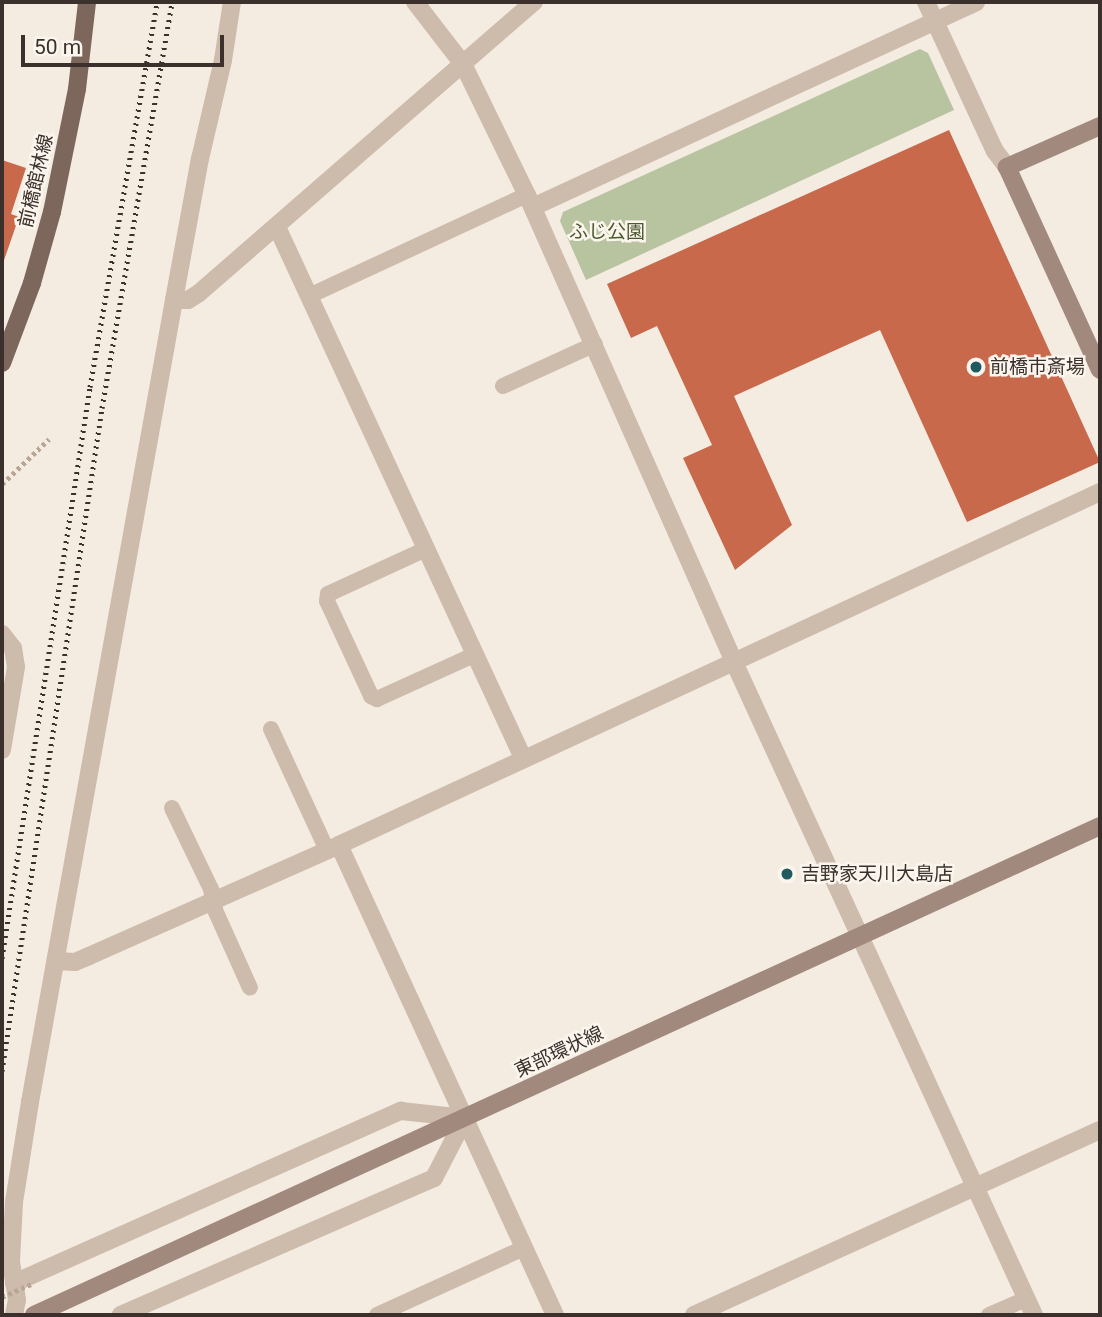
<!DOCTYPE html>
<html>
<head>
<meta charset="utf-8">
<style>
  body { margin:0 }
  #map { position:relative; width:1102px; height:1317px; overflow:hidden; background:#f4ebe1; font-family:Roboto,"Noto Sans JP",sans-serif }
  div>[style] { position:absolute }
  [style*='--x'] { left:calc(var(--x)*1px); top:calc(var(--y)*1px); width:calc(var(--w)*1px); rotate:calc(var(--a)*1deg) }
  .green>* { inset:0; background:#b8c4a0 }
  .building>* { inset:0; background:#c8694b }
  .path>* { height:4.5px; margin-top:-2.25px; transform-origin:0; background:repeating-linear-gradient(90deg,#b9a596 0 3.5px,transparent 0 7px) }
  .lane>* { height:16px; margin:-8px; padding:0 8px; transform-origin:8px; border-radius:8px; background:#cdbbac }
  .street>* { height:18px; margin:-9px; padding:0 9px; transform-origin:9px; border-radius:9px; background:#cdbbac }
  .secondary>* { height:18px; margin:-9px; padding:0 9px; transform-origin:9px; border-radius:9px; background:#a18a7d }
  .primary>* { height:18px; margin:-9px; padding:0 9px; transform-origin:9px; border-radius:9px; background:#7d675c }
  .rail>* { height:5px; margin-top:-2.5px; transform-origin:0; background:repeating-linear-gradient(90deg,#3b302b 0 2px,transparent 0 7px) }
  .path-bridge>* { height:4.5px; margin-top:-2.25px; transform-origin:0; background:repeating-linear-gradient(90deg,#b9a596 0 3.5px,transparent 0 7px) }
  .dots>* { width:19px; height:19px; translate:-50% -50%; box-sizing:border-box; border:4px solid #fbf5ee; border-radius:50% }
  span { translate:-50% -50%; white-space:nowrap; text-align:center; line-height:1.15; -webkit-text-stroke:5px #fbf5ee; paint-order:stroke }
  .street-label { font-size:19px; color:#3b302b }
  .park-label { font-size:19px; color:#4a5a2e }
  .poi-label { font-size:19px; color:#3b302b }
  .left { translate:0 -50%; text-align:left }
  .frame { position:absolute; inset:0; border:4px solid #3b302b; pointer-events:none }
  .scale { position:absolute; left:21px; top:35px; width:203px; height:32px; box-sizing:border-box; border:4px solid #3b302b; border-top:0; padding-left:9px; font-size:21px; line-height:24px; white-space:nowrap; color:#3b302b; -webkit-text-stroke:5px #fbf5ee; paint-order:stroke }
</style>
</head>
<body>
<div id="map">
  <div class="green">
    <div style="clip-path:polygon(920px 49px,928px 53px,954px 110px,586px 280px,560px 221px,563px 212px)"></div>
  </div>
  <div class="building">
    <div style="clip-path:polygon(949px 130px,1100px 462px,967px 522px,880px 330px,734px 396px,792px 525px,735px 570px,683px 458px,712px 445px,657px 326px,631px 338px,607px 284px)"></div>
    <div style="clip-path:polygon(2px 160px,26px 168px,11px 214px,19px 217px,2px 266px)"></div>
  </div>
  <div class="path">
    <div style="--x:2;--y:484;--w:65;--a:-43.8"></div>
  </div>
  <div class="lane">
    <div style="--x:309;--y:296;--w:240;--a:-24.9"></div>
    <div style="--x:503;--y:386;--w:101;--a:-24.5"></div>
    <div style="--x:426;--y:549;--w:108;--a:155.3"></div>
    <div style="--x:328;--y:594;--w:7;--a:98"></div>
    <div style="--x:327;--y:601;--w:105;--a:65.1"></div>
    <div style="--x:371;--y:696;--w:7;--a:27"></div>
    <div style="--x:377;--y:699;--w:107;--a:-24.4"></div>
    <div style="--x:271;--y:729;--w:133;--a:65.2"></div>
    <div style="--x:172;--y:808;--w:90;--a:64.3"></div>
    <div style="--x:211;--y:889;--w:21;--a:79"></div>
    <div style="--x:215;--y:910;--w:85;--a:65.8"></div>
    <div style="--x:377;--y:1315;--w:162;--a:-24.5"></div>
    <div style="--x:989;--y:1315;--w:40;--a:-23.4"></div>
  </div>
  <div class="street">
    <div style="--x:415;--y:2;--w:78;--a:52.3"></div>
    <div style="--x:463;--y:64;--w:146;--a:64"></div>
    <div style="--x:527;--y:195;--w:511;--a:66.09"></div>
    <div style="--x:734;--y:662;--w:719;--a:65.33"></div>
    <div style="--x:926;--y:2;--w:164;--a:65.2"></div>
    <div style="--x:995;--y:151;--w:20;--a:53"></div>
    <div style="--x:533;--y:207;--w:488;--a:-24.8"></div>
    <div style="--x:277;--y:227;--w:585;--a:65.14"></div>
    <div style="--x:174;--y:300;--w:14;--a:0"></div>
    <div style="--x:188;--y:300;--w:13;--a:-32"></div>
    <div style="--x:199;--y:293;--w:444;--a:-41"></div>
    <div style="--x:2;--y:634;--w:18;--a:52"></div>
    <div style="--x:13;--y:648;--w:19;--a:81"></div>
    <div style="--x:16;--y:667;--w:84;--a:99.6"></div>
    <div style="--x:339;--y:845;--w:517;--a:65.32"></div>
    <div style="--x:57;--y:961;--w:18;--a:3"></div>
    <div style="--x:75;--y:962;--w:15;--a:-23"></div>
    <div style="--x:89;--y:956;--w:274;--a:-23.9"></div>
    <div style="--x:339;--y:845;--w:839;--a:-24.88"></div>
    <div style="--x:14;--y:1283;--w:424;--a:-24"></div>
    <div style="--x:401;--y:1111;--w:64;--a:6.2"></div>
    <div style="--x:465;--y:1118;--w:68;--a:117.3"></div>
    <div style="--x:434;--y:1178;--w:342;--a:156.4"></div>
    <div style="--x:14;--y:1315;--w:15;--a:-79"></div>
    <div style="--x:17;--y:1300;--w:39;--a:-99"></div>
    <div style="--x:11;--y:1261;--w:59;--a:-87.1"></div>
    <div style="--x:14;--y:1202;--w:101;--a:-80.9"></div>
    <div style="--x:30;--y:1102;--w:815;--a:-79.82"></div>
    <div style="--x:174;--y:300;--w:143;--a:-79.6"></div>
    <div style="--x:200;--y:159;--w:102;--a:-76.9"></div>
    <div style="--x:223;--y:60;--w:59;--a:-81.2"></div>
    <div style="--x:694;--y:1315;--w:446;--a:-24.5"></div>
  </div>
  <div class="secondary">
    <div style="--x:1100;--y:126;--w:102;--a:156.2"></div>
    <div style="--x:1007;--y:167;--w:223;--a:65.4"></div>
    <div style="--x:34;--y:1315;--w:1173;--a:-24.64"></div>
  </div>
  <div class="primary">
    <div style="--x:2;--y:363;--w:85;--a:-69.4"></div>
    <div style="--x:32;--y:283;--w:74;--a:-74.3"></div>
    <div style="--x:52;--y:212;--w:126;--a:-78.5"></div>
    <div style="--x:77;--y:89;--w:88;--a:-83.4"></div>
  </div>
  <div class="rail">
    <div style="--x:2;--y:958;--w:578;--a:-81.24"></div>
    <div style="--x:90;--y:387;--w:391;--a:-80.1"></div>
    <div style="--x:2;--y:1071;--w:670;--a:-81.42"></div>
    <div style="--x:102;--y:408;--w:412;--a:-80.2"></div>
  </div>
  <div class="path-bridge">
    <div style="--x:2;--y:1297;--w:35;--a:-24"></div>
  </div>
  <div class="dots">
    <div style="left:976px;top:367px;background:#1f5a5e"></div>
    <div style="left:787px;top:874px;background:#1f5a5e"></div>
  </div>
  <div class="street-label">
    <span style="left:36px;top:181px;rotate:-77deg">前橋館林線</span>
    <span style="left:559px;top:1052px;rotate:-25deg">東部環状線</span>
  </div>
  <div class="park-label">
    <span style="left:607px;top:232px">ふじ公園</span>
  </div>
  <div class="poi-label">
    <span class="left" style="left:990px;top:367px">前橋市斎場</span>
    <span class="left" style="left:801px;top:874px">吉野家天川大島店</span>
  </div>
  <div class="frame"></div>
  <div class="scale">50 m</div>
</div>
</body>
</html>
